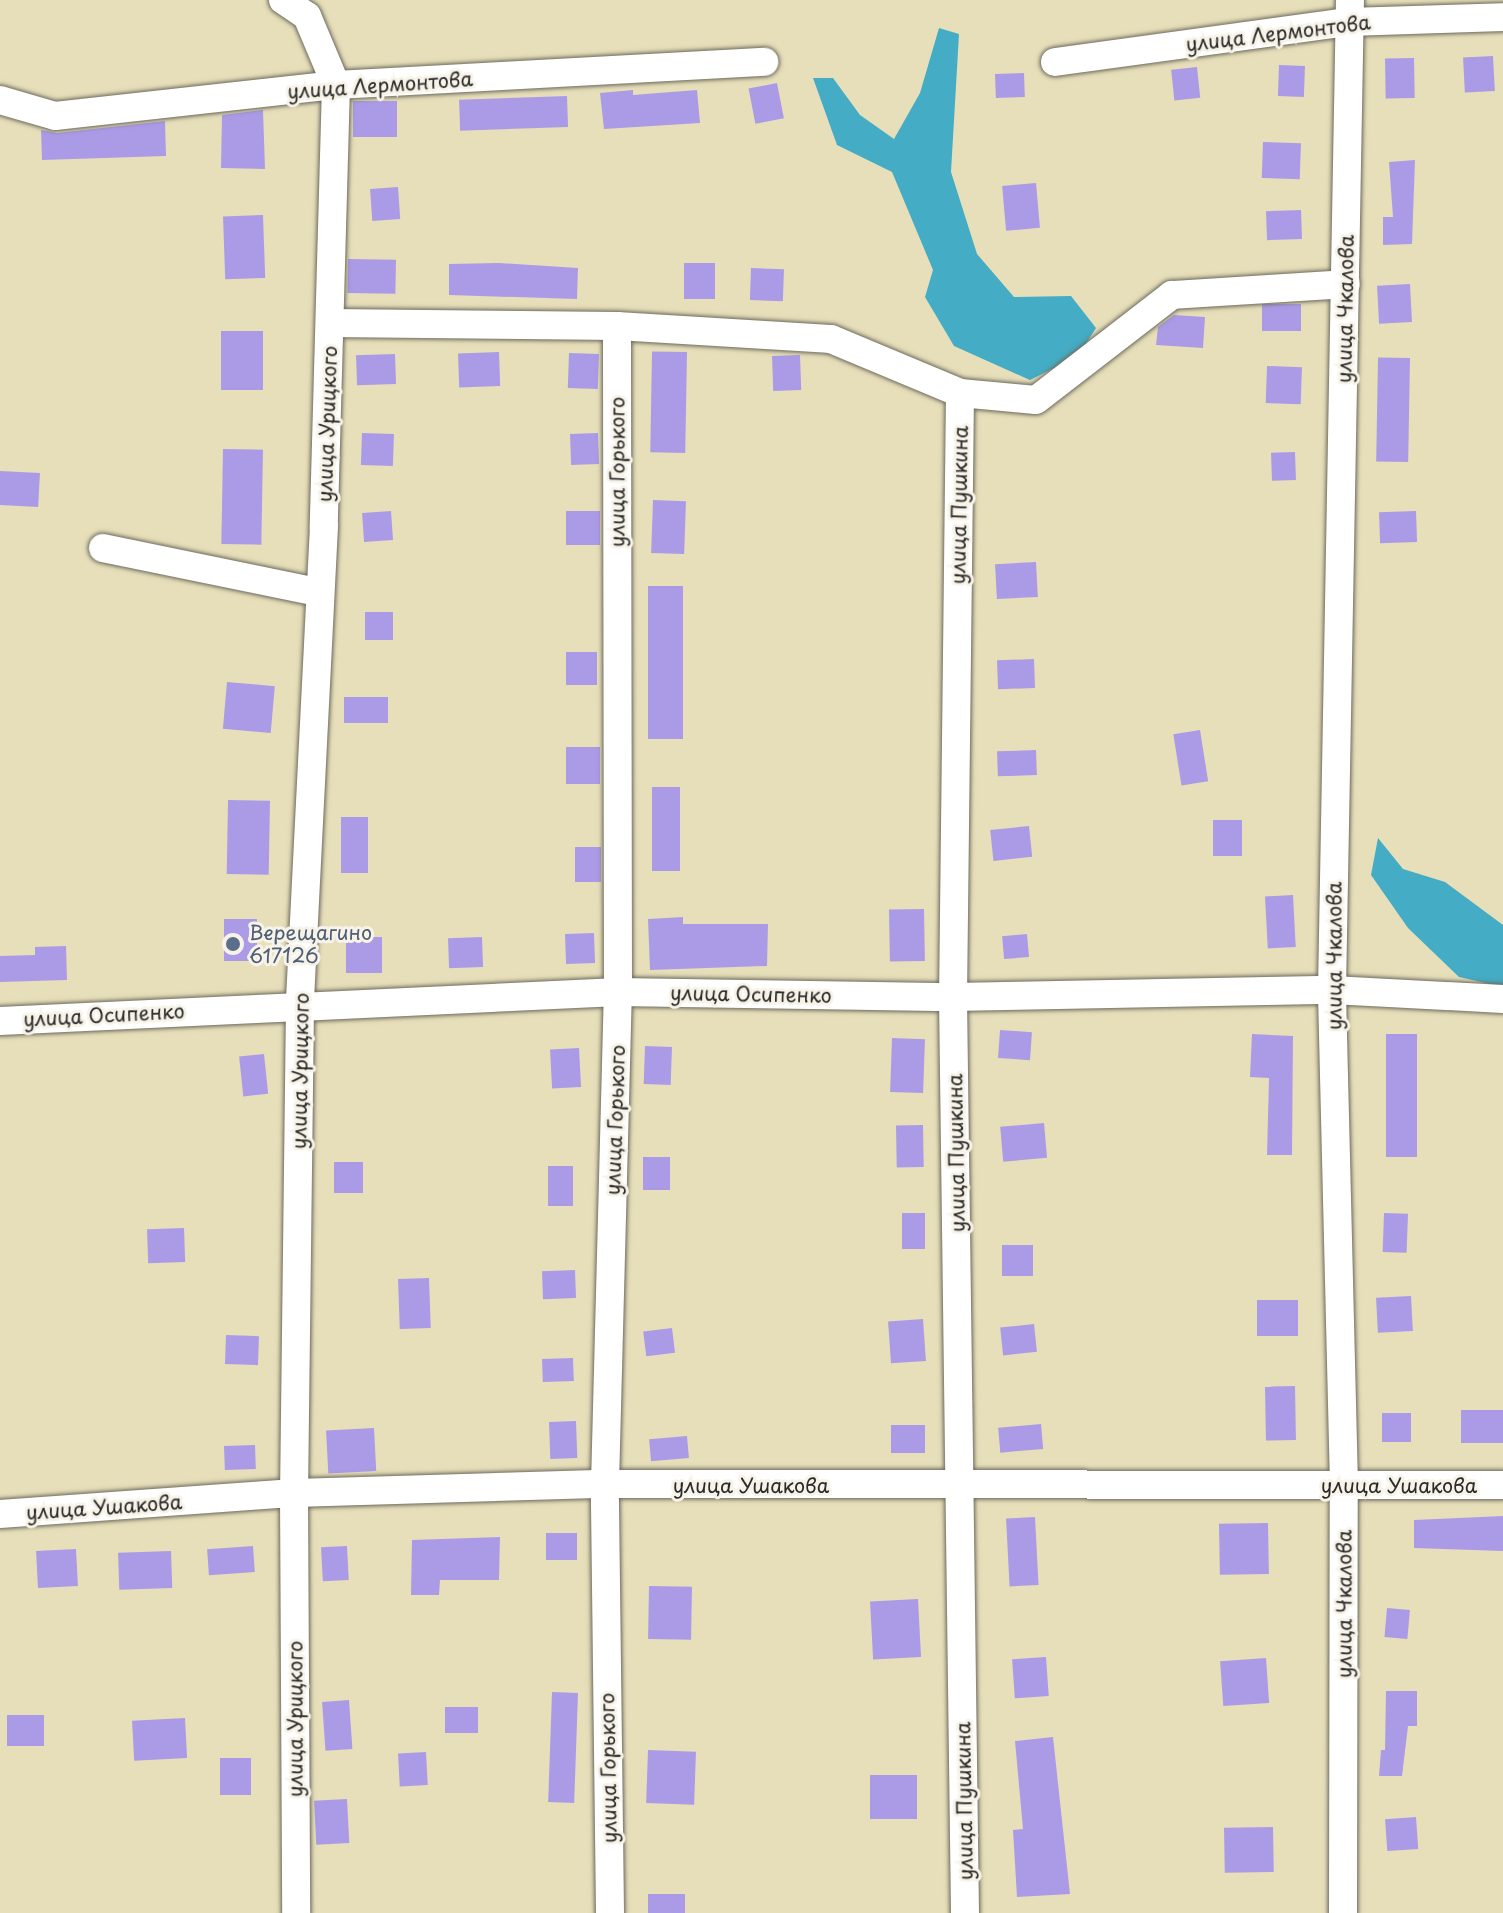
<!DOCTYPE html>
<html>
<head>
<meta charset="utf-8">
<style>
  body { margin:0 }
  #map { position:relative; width:1503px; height:1913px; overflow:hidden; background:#e7dfba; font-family:"Playpen Sans",sans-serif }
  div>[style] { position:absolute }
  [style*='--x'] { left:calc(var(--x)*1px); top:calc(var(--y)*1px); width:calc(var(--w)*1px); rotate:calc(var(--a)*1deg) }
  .water>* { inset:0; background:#44acc4 }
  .building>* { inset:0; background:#ab9be7; transform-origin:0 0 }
  .roads { filter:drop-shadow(0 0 2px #6d6a5d) drop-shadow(0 0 2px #6d6a5d) }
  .minor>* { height:28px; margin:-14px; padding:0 14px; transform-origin:14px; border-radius:14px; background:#fff }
  .dots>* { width:22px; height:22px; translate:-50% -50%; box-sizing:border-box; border:4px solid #f7f3e8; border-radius:50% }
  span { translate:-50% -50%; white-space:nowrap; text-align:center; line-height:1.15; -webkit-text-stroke:6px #f7f3e8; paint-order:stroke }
  .street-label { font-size:20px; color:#2b2b2b }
  .service-label { font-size:20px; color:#4e5e75 }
  .left { translate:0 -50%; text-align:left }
</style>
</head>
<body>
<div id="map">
  <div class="water">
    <div style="clip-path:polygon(939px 28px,959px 34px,951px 172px,977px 254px,1014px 297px,1071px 296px,1096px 328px,1078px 356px,1030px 380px,954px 346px,925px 297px,933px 270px,892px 172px,837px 145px,813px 78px,833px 78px,860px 115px,894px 139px,920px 93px)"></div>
    <div style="clip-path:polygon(1378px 838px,1403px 869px,1445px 882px,1503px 925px,1503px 987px,1459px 977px,1408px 928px,1371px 875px)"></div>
  </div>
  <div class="building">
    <div style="left:1493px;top:56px;width:35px;height:30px;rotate:87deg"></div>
    <div style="left:1414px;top:58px;width:40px;height:29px;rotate:89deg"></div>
    <div style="left:1279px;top:65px;width:26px;height:31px;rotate:2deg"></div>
    <div style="left:1197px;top:67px;width:31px;height:26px;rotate:84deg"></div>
    <div style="left:1024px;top:73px;width:24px;height:29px;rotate:88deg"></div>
    <div style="left:777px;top:83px;width:36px;height:29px;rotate:79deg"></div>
    <div style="clip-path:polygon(633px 90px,633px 95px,697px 90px,700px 123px,604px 129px,600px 93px)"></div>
    <div style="left:567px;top:96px;width:31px;height:108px;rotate:88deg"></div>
    <div style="left:397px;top:101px;width:36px;height:44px;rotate:90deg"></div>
    <div style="clip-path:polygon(263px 110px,265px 169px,221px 168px,222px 115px)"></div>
    <div style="clip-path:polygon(165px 121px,166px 156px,42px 160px,41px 130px,57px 133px)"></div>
    <div style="left:1263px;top:142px;width:38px;height:36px;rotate:2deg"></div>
    <div style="clip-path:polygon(1415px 160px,1412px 244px,1383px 245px,1383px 217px,1393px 217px,1389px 162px)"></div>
    <div style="left:1036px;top:183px;width:45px;height:34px;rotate:85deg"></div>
    <div style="left:398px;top:187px;width:32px;height:28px;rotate:86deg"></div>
    <div style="left:1301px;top:210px;width:29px;height:35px;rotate:88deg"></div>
    <div style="left:263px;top:215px;width:63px;height:40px;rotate:88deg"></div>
    <div style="left:348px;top:259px;width:48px;height:34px;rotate:1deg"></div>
    <div style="clip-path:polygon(499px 263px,578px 268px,577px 299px,449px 295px,449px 264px)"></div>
    <div style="left:684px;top:263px;width:31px;height:36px"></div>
    <div style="left:751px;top:268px;width:33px;height:32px;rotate:2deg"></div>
    <div style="left:1410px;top:284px;width:38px;height:33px;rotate:87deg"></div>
    <div style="left:1301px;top:304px;width:27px;height:39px;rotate:90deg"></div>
    <div style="clip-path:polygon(1174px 315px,1205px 317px,1203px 348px,1156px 345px,1158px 327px)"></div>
    <div style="left:221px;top:331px;width:42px;height:59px"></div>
    <div style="left:499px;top:352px;width:34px;height:41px;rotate:88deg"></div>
    <div style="left:687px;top:352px;width:101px;height:35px;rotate:91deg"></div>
    <div style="left:569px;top:353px;width:30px;height:35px;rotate:2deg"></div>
    <div style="left:395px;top:354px;width:30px;height:39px;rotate:88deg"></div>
    <div style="left:800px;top:355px;width:35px;height:28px;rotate:88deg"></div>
    <div style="left:1410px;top:358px;width:104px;height:32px;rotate:91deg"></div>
    <div style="left:1267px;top:366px;width:35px;height:37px;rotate:2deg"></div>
    <div style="left:362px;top:433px;width:32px;height:32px;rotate:2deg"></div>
    <div style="left:598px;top:433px;width:31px;height:28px;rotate:88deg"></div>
    <div style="left:223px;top:449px;width:40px;height:95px;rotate:1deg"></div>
    <div style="left:1295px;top:452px;width:28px;height:24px;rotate:88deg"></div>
    <div style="left:0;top:471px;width:40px;height:34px;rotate:3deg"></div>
    <div style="left:653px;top:500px;width:33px;height:53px;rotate:2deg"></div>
    <div style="left:391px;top:511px;width:29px;height:29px;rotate:86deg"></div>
    <div style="left:600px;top:511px;width:34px;height:34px;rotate:90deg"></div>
    <div style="left:1416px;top:511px;width:31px;height:37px;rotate:88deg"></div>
    <div style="left:1036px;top:562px;width:35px;height:41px;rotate:87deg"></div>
    <div style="left:648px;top:586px;width:35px;height:153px"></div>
    <div style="left:393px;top:612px;width:28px;height:28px;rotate:90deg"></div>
    <div style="left:566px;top:652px;width:31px;height:33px"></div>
    <div style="left:1034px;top:659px;width:29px;height:37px;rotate:88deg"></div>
    <div style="left:227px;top:682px;width:48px;height:47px;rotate:5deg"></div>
    <div style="left:388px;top:697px;width:26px;height:44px;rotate:90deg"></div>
    <div style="left:1200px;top:730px;width:52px;height:27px;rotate:81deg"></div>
    <div style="left:600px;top:747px;width:37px;height:34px;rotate:90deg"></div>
    <div style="left:1036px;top:750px;width:25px;height:39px;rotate:88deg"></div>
    <div style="left:652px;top:787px;width:28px;height:84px"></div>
    <div style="left:228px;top:800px;width:42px;height:74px;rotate:1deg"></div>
    <div style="left:341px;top:817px;width:27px;height:56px"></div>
    <div style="left:1213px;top:820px;width:29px;height:36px"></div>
    <div style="left:1029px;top:826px;width:31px;height:39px;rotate:84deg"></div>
    <div style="left:601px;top:847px;width:35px;height:26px;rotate:90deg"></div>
    <div style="left:1293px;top:895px;width:52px;height:28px;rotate:87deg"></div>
    <div style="left:924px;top:909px;width:52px;height:35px;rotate:89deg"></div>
    <div style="clip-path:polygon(683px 917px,683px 924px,768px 924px,767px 966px,650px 970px,648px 919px)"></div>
    <div style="left:224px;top:919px;width:33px;height:42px"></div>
    <div style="left:594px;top:933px;width:30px;height:29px;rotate:88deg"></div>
    <div style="left:1027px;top:934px;width:23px;height:25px;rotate:85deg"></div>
    <div style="left:346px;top:937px;width:36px;height:36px"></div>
    <div style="left:482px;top:937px;width:30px;height:34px;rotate:88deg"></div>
    <div style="clip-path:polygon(66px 946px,67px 980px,0 982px,0 956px,35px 955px,35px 947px)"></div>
    <div style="left:1000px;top:1030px;width:32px;height:28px;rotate:4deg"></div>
    <div style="clip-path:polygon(1252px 1034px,1293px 1036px,1292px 1155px,1267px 1155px,1269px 1078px,1250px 1077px)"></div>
    <div style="left:1386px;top:1034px;width:31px;height:123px"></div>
    <div style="left:892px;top:1038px;width:33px;height:54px;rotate:2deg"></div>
    <div style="left:645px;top:1046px;width:27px;height:38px;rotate:2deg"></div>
    <div style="left:579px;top:1048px;width:39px;height:29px;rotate:87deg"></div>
    <div style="left:264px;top:1054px;width:40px;height:25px;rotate:84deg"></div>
    <div style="left:1044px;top:1123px;width:35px;height:44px;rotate:85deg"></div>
    <div style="left:923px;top:1125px;width:42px;height:27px;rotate:89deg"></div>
    <div style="left:643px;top:1157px;width:27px;height:33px"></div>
    <div style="left:363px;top:1162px;width:31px;height:29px;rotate:90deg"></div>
    <div style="left:548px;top:1166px;width:25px;height:40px"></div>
    <div style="left:902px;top:1213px;width:23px;height:36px"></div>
    <div style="left:1384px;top:1213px;width:24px;height:39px;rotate:2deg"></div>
    <div style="left:184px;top:1228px;width:34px;height:37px;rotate:88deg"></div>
    <div style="left:1002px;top:1245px;width:31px;height:31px"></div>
    <div style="left:575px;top:1270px;width:28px;height:33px;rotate:88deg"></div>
    <div style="left:429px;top:1278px;width:50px;height:31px;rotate:88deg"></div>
    <div style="left:1411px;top:1296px;width:35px;height:35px;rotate:87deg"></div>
    <div style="left:1298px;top:1300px;width:36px;height:41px;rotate:90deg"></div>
    <div style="left:923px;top:1319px;width:42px;height:35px;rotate:86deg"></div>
    <div style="left:1034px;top:1324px;width:28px;height:34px;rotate:84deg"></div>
    <div style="left:672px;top:1328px;width:25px;height:29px;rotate:83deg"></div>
    <div style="left:226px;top:1335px;width:33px;height:29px;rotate:2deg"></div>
    <div style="left:573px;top:1358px;width:23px;height:31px;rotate:88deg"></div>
    <div style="left:1295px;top:1386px;width:54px;height:30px;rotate:89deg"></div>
    <div style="left:1461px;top:1410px;width:42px;height:33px"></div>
    <div style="left:1382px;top:1413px;width:29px;height:29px"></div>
    <div style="left:576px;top:1421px;width:37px;height:27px;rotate:88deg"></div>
    <div style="left:1041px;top:1424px;width:25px;height:43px;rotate:85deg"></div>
    <div style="left:891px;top:1425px;width:34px;height:28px"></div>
    <div style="left:374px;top:1428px;width:43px;height:48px;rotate:87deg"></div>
    <div style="left:687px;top:1436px;width:22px;height:38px;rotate:85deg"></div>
    <div style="left:255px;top:1445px;width:24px;height:31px;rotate:88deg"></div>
    <div style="clip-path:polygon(1503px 1516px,1503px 1551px,1414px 1548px,1414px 1520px)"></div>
    <div style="left:1035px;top:1517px;width:68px;height:29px;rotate:87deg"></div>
    <div style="left:1268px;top:1523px;width:51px;height:49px;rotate:89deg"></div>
    <div style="left:546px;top:1533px;width:31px;height:27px"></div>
    <div style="clip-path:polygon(500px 1537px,499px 1580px,440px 1580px,439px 1595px,411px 1595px,412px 1540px)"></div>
    <div style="left:253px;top:1546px;width:26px;height:46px;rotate:86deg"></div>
    <div style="left:347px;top:1546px;width:34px;height:26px;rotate:87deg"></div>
    <div style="left:76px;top:1549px;width:37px;height:40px;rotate:87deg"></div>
    <div style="left:171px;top:1551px;width:37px;height:53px;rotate:88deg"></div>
    <div style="left:649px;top:1586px;width:43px;height:53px;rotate:1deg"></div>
    <div style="left:918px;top:1599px;width:58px;height:48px;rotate:87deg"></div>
    <div style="left:1387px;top:1608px;width:23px;height:29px;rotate:5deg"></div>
    <div style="left:1046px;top:1657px;width:39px;height:34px;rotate:86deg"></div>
    <div style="left:1266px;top:1658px;width:45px;height:46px;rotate:86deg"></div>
    <div style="clip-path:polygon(1386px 1691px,1417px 1691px,1417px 1726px,1408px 1726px,1402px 1776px,1379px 1776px,1381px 1750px,1385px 1750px)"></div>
    <div style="left:578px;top:1693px;width:110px;height:26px;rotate:92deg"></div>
    <div style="left:349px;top:1700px;width:49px;height:27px;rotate:86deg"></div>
    <div style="left:445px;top:1707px;width:33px;height:26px"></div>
    <div style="left:7px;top:1715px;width:37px;height:31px"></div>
    <div style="left:185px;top:1718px;width:40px;height:53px;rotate:87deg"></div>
    <div style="clip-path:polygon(1053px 1737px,1070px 1894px,1017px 1897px,1013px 1830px,1023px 1829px,1015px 1741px)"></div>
    <div style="left:648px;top:1750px;width:48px;height:53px;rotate:2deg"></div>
    <div style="left:426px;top:1752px;width:33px;height:28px;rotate:87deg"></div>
    <div style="left:220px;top:1758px;width:31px;height:37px"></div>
    <div style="left:917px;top:1775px;width:44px;height:47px;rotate:90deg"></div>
    <div style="left:347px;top:1799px;width:44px;height:33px;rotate:87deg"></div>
    <div style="left:1416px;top:1817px;width:32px;height:31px;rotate:86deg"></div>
    <div style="left:1273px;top:1827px;width:45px;height:49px;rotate:89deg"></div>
    <div style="left:685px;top:1894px;width:19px;height:37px;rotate:90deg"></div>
  </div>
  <div class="roads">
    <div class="minor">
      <div style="--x:283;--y:0;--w:29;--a:34"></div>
      <div style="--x:307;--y:16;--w:75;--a:67.2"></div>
      <div style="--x:336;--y:85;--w:441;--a:91.6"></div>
      <div style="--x:324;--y:526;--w:480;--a:92.9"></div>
      <div style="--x:300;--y:1005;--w:488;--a:90.7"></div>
      <div style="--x:294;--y:1493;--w:420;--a:89.7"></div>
      <div style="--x:1055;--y:62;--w:296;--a:-7.8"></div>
      <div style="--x:1348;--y:22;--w:155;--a:-1.8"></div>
      <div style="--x:0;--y:100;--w:57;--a:16.2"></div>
      <div style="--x:55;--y:116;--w:283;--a:-6.3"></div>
      <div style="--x:336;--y:85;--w:429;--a:-3.1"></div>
      <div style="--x:330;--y:323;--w:287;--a:0.6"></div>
      <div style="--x:617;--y:326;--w:214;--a:3.5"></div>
      <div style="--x:831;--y:339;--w:140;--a:22.7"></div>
      <div style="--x:960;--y:393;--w:76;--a:5.3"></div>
      <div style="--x:1036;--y:400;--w:172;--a:-37.7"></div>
      <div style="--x:1172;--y:295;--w:174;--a:-3.6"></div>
      <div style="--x:960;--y:393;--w:604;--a:90.66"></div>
      <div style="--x:953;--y:997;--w:916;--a:89.25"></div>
      <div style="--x:103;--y:548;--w:219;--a:11.6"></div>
      <div style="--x:0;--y:1021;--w:619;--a:-2.69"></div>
      <div style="--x:618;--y:992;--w:335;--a:0.9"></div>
      <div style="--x:953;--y:997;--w:379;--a:-1.1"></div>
      <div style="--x:1332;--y:990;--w:171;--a:3"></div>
      <div style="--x:0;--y:1514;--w:295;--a:-4.1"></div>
      <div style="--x:294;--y:1493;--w:311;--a:-1.7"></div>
      <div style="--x:605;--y:1484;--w:898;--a:0.06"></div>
      <div style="--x:610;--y:1913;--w:429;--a:-90.7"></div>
      <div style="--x:605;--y:1484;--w:492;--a:-88.5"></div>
      <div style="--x:618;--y:992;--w:666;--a:-90.09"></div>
      <div style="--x:1343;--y:1913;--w:428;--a:-89.9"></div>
      <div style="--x:1344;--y:1485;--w:495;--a:-91.4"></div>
      <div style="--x:1332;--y:990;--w:990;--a:-88.96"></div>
    </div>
  </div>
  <div class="dots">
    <div style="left:233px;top:944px;background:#5c6f8a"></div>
  </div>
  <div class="street-label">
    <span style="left:1278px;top:33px;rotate:-7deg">улица Лермонтова</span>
    <span style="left:380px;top:85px;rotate:-4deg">улица Лермонтова</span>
    <span style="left:1345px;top:309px;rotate:-89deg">улица Чкалова</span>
    <span style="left:327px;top:424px;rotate:-88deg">улица Урицкого</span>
    <span style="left:617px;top:472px;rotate:-90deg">улица Горького</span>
    <span style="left:959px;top:505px;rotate:-89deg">улица Пушкина</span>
    <span style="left:1334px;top:956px;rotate:-90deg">улица Чкалова</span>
    <span style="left:751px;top:994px;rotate:1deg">улица Осипенко</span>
    <span style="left:104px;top:1015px;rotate:-3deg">улица Осипенко</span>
    <span style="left:300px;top:1071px;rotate:-89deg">улица Урицкого</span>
    <span style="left:615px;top:1120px;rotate:-88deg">улица Горького</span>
    <span style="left:956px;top:1153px;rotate:-91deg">улица Пушкина</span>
    <span style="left:751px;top:1485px">улица Ушакова</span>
    <span style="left:1399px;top:1485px">улица Ушакова</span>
    <span style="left:104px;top:1507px;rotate:-4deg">улица Ушакова</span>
    <span style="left:1344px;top:1604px;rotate:-90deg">улица Чкалова</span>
    <span style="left:295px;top:1719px;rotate:-90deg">улица Урицкого</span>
    <span style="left:608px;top:1768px;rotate:-91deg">улица Горького</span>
    <span style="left:964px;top:1801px;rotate:-91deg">улица Пушкина</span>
  </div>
  <div class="service-label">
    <span class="left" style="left:249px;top:944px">Верещагино<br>617126</span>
  </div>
</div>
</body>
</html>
